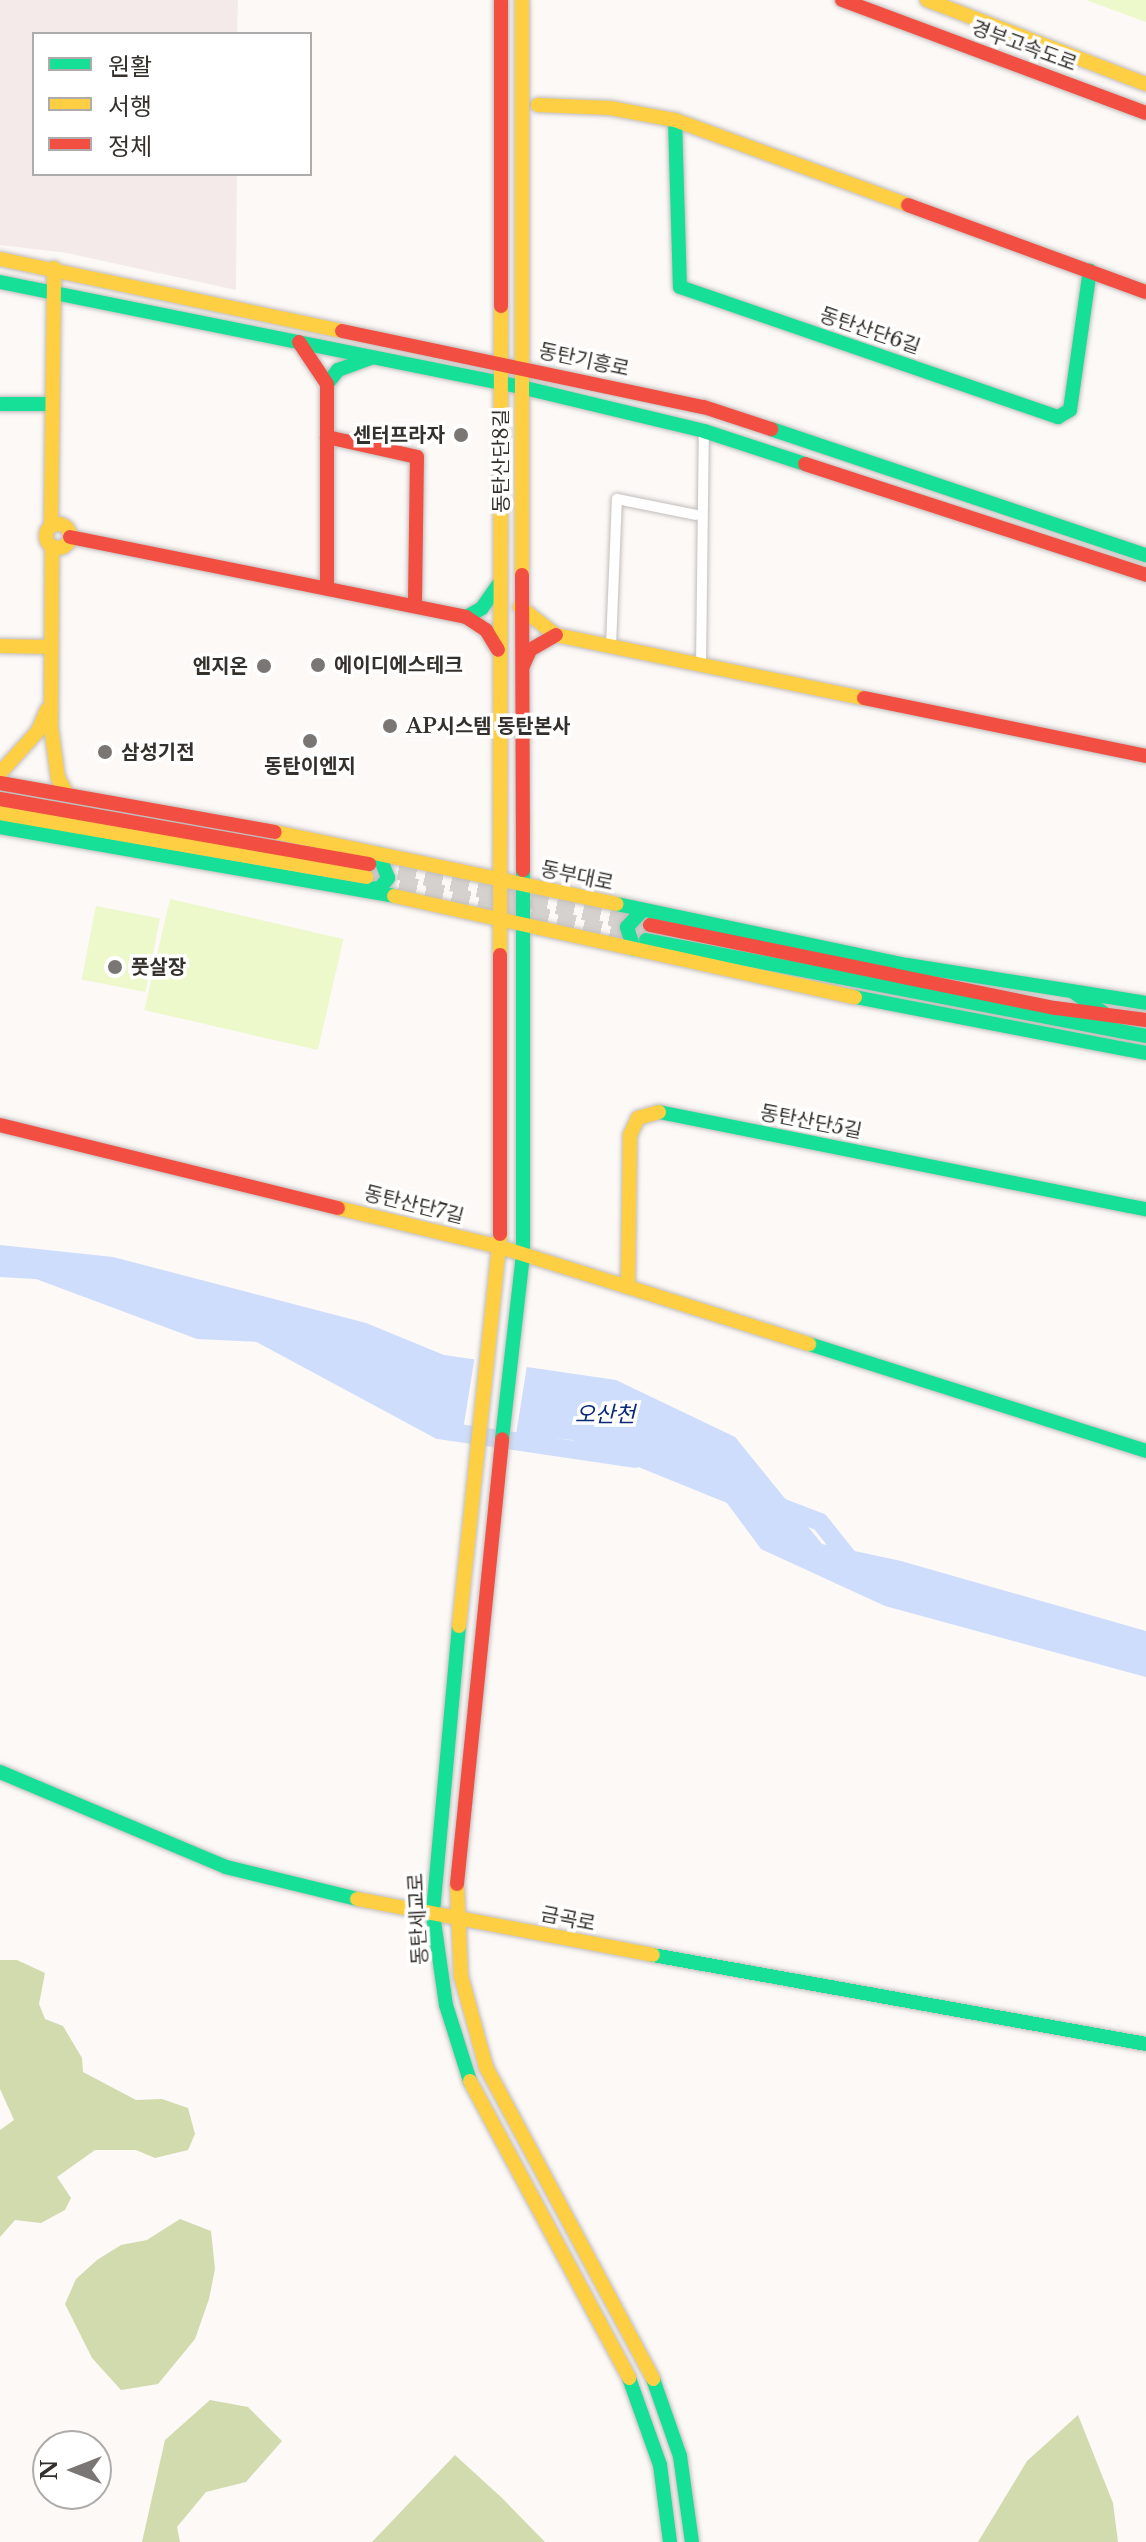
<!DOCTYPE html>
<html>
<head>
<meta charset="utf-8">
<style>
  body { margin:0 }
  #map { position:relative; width:1146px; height:2542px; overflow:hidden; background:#fcf9f7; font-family:"Libre Baskerville","Noto Sans KR",serif }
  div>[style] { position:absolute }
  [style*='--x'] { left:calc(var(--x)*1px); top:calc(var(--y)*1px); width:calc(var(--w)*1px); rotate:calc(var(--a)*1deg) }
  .industrial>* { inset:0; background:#f4eae9 }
  .green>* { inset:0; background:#edf8cb; transform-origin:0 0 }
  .forest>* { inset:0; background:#d1dbad }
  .water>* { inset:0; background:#ceddfb }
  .pier>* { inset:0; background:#fcf9f7; transform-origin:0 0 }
  .river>* { height:18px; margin:-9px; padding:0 9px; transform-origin:9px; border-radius:9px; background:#ceddfb }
  .highway-tunnel>* { height:18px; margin-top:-9px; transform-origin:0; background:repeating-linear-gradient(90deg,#d4d1ce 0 18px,transparent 0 27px) }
  .roads { filter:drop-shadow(0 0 2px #c1bdbb) drop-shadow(0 0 2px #c1bdbb) }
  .street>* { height:10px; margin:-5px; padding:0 5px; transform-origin:5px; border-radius:5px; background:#fffefe }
  .fast>* { height:14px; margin:-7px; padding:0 7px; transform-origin:7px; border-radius:7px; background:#16e098 }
  .slow>* { height:14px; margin:-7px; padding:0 7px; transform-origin:7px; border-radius:7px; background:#ffcf43 }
  .slow>.ring { margin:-7px; padding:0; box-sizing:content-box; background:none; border:14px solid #ffcf43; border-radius:50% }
  .jam>* { height:14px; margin:-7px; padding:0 7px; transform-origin:7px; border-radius:7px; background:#f24e42 }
  .dots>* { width:22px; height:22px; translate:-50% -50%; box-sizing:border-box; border:4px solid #fff; border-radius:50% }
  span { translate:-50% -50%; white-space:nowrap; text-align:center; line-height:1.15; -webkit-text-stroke:7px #fff; paint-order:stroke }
  .street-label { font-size:20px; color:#34302c }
  .poi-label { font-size:20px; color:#34302c; font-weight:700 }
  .right { translate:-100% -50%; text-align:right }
  .left { translate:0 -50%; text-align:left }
  .water-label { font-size:22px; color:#0d2a79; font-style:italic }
  .legend { position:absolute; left:32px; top:32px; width:280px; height:144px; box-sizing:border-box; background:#fff; border:2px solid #aeacab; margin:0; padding:10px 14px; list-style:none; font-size:24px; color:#34302c }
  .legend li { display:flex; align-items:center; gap:16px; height:40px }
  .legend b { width:40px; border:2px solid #aeacab }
  .north { position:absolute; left:32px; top:2430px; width:80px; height:80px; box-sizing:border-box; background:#fff; border:2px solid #aeacab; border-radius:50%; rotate:270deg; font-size:22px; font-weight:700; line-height:32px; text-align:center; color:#34302c }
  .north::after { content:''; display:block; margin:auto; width:28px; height:36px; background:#7a7673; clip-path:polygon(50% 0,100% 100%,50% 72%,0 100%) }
</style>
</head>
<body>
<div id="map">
  <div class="industrial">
    <div style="clip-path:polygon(0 0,238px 0,237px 34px,34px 34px,34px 174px,237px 174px,236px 290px,67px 253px,0 245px)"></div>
  </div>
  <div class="green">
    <div style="clip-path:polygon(1086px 0,1146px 0,1146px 22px)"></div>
    <div style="left:170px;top:899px;width:178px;height:114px;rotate:13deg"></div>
    <div style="left:96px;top:906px;width:65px;height:75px;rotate:11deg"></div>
  </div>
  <div class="forest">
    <div style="clip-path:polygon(0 1960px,17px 1960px,45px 1973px,39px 2004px,45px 2019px,63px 2026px,82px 2058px,83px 2072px,136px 2100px,162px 2099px,188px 2108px,195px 2134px,188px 2150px,155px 2158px,136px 2150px,95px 2150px,57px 2177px,71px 2198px,65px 2210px,41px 2223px,15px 2220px,0 2237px,0 2130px,14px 2120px,0 2089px)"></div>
    <div style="clip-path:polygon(180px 2219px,211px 2231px,215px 2269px,209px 2299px,195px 2339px,158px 2384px,121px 2390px,92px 2358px,65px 2304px,76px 2279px,97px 2260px,121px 2245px,147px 2240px)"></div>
    <div style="clip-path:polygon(210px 2400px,248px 2407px,282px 2441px,246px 2482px,206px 2492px,177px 2527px,180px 2542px,142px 2542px,165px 2440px)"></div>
    <div style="clip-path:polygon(1078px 2415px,1113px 2503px,1118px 2542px,978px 2542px,1027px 2461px)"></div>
    <div style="clip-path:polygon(455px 2455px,502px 2498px,545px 2542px,372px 2542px)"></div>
  </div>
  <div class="water">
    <div style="clip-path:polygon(0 1245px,113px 1257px,366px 1323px,444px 1355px,616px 1380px,735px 1437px,822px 1544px,901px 1561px,1146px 1631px,1146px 1677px,885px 1606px,761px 1549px,727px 1503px,572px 1440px,447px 1427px,281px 1343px,197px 1339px,36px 1279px,0 1277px)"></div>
  </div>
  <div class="pier">
    <div style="left:475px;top:1355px;width:53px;height:79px;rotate:9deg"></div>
  </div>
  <div class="river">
    <div style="--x:259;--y:1333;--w:204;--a:28.3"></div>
    <div style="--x:439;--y:1430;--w:198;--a:8.4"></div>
    <div style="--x:773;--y:1504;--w:50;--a:21"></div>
    <div style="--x:820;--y:1522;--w:56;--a:51.5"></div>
  </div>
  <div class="highway-tunnel">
    <div style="--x:372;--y:865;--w:282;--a:12.3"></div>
    <div style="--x:373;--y:878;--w:278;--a:12.9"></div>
  </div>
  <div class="roads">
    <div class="street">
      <div style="--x:611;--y:646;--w:147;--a:-87.7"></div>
      <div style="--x:617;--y:499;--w:81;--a:11.4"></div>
      <div style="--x:701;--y:665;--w:234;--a:-89.3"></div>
    </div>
    <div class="fast">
      <div style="--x:675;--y:120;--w:167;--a:88.3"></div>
      <div style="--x:680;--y:287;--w:400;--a:19"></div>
      <div style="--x:1058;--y:417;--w:14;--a:-30"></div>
      <div style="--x:1070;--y:410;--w:141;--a:-81.9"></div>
      <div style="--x:0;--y:282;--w:531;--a:11.39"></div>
      <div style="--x:521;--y:387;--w:188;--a:13.5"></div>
      <div style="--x:704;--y:431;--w:106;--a:18.1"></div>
      <div style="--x:327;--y:384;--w:18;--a:-52"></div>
      <div style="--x:338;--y:370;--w:35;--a:-20"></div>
      <div style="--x:0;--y:404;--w:52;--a:0"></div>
      <div style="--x:771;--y:429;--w:396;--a:18.6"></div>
      <div style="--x:466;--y:617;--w:18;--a:-29"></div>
      <div style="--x:482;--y:608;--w:29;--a:-55"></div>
      <div style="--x:0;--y:827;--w:400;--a:9.9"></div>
      <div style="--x:22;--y:828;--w:33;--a:12"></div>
      <div style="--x:368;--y:889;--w:12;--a:-5"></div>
      <div style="--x:380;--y:888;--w:13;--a:-51"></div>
      <div style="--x:388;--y:878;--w:26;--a:-111"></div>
      <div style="--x:617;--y:904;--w:296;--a:11.9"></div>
      <div style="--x:907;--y:965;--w:242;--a:9"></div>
      <div style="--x:646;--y:940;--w:509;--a:10.87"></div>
      <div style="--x:634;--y:949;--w:23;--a:-108"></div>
      <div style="--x:627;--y:927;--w:22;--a:-47"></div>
      <div style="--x:1075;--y:993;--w:35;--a:35"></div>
      <div style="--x:855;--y:997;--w:296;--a:10.9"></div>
      <div style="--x:659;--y:1112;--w:497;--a:11.3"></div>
      <div style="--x:809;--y:1344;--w:354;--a:17.6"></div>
      <div style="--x:502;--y:1439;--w:185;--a:-83.5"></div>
      <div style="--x:523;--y:1255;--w:385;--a:-90"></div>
      <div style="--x:459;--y:1626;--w:289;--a:95.2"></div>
      <div style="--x:433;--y:1914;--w:92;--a:81.9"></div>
      <div style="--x:446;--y:2005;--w:80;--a:72.5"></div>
      <div style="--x:0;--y:1772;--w:245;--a:22.8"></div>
      <div style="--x:226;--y:1867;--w:135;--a:13.7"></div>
      <div style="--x:653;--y:1955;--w:501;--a:10.23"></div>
      <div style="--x:629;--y:2378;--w:92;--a:70.4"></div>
      <div style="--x:660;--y:2465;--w:78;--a:82.6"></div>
      <div style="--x:653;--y:2379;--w:82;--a:70.7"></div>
      <div style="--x:680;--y:2456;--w:87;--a:82.1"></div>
    </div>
    <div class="slow">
      <div style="--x:522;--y:0;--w:575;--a:90"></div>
      <div style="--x:927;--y:0;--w:235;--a:21"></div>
      <div style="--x:538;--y:105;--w:72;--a:2.4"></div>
      <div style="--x:610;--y:108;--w:66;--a:10.5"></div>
      <div style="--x:675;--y:120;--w:248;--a:20"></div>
      <div style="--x:0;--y:259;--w:349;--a:11.9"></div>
      <div class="ring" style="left:46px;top:524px;width:10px;height:10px"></div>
      <div style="--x:51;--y:526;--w:258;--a:-89.3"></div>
      <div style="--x:52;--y:546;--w:181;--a:90.3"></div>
      <div style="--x:51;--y:727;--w:51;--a:82.2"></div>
      <div style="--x:58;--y:778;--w:18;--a:61"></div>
      <div style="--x:520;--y:607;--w:46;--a:37.9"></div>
      <div style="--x:556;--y:635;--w:314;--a:11.6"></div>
      <div style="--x:0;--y:646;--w:51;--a:1.1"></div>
      <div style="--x:0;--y:773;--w:57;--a:-47.9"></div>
      <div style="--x:38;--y:731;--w:23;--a:-67"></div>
      <div style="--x:0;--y:813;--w:372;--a:9.9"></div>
      <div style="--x:275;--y:832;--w:349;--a:11.9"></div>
      <div style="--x:394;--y:896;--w:472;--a:12.4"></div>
      <div style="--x:500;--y:955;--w:649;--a:-89.91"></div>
      <div style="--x:659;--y:1112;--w:22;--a:164"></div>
      <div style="--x:638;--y:1118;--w:19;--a:115"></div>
      <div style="--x:630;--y:1135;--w:152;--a:90.8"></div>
      <div style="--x:628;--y:1287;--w:190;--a:17.5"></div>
      <div style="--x:338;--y:1208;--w:167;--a:13.5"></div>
      <div style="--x:500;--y:1247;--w:134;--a:17.4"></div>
      <div style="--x:459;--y:1626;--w:394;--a:-84"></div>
      <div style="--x:457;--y:1884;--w:92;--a:87.5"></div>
      <div style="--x:461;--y:1976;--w:94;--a:74.6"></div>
      <div style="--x:486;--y:2067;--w:354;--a:61.8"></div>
      <div style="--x:357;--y:1899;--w:301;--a:10.7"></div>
      <div style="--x:470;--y:2081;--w:337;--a:61.8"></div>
    </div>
    <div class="jam">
      <div style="--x:842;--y:0;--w:324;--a:20.4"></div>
      <div style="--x:908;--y:205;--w:253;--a:20.1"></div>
      <div style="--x:501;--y:306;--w:306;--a:-90"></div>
      <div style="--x:342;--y:331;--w:370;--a:11.9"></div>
      <div style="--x:704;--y:407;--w:71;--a:18.2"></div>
      <div style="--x:299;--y:342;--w:50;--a:56.3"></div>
      <div style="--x:327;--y:384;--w:203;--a:90"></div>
      <div style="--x:327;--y:437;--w:92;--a:12.5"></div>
      <div style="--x:417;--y:457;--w:149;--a:90.8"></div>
      <div style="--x:805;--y:464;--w:359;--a:18"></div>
      <div style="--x:70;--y:537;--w:404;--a:11.4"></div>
      <div style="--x:466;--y:617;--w:24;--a:33"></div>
      <div style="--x:486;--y:630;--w:23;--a:59"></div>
      <div style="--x:522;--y:575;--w:295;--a:89.8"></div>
      <div style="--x:523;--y:666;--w:17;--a:-66"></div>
      <div style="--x:530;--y:650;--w:30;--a:-30"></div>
      <div style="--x:864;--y:698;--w:288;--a:11.6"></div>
      <div style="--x:0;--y:783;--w:279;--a:10.1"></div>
      <div style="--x:0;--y:799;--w:375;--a:10"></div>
      <div style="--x:650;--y:925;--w:414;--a:11.6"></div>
      <div style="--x:1056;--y:1008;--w:91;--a:7.6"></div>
      <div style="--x:0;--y:1125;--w:348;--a:13.8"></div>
      <div style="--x:500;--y:1234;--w:279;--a:-90"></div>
      <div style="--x:457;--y:1884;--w:447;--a:-84.2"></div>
    </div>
  </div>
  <div class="dots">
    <div style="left:461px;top:435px;background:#7a7673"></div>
    <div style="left:318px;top:665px;background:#7a7673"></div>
    <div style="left:264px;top:666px;background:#7a7673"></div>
    <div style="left:390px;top:726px;background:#7a7673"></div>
    <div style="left:310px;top:741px;background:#7a7673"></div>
    <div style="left:105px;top:752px;background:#7a7673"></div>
    <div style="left:115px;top:967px;background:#7a7673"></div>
  </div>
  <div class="street-label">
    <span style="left:1024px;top:46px;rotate:20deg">경부고속도로</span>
    <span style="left:870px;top:331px;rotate:19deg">동탄산단6길</span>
    <span style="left:584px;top:360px;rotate:12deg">동탄기흥로</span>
    <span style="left:501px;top:461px;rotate:-90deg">동탄산단8길</span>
    <span style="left:577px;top:876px;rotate:12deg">동부대로</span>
    <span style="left:811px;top:1122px;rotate:11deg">동탄산단5길</span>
    <span style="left:414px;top:1205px;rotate:14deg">동탄산단7길</span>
    <span style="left:418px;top:1919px;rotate:-93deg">동탄세교로</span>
    <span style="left:568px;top:1919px;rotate:11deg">금곡로</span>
  </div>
  <div class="poi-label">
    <span class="right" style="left:445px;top:435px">센터프라자</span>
    <span class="left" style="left:334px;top:665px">에이디에스테크</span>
    <span class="right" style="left:248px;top:666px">엔지온</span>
    <span class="left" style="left:406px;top:726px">AP시스템 동탄본사</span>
    <span class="left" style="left:121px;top:752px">삼성기전</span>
    <span style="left:310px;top:766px">동탄이엔지</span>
    <span class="left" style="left:131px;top:967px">풋살장</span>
  </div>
  <div class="water-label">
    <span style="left:605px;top:1415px">오산천</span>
  </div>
  <ul class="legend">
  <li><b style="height:10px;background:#16e098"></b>원활</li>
  <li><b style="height:10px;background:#ffcf43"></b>서행</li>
  <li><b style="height:10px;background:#f24e42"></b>정체</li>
  </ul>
  <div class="north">N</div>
</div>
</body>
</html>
